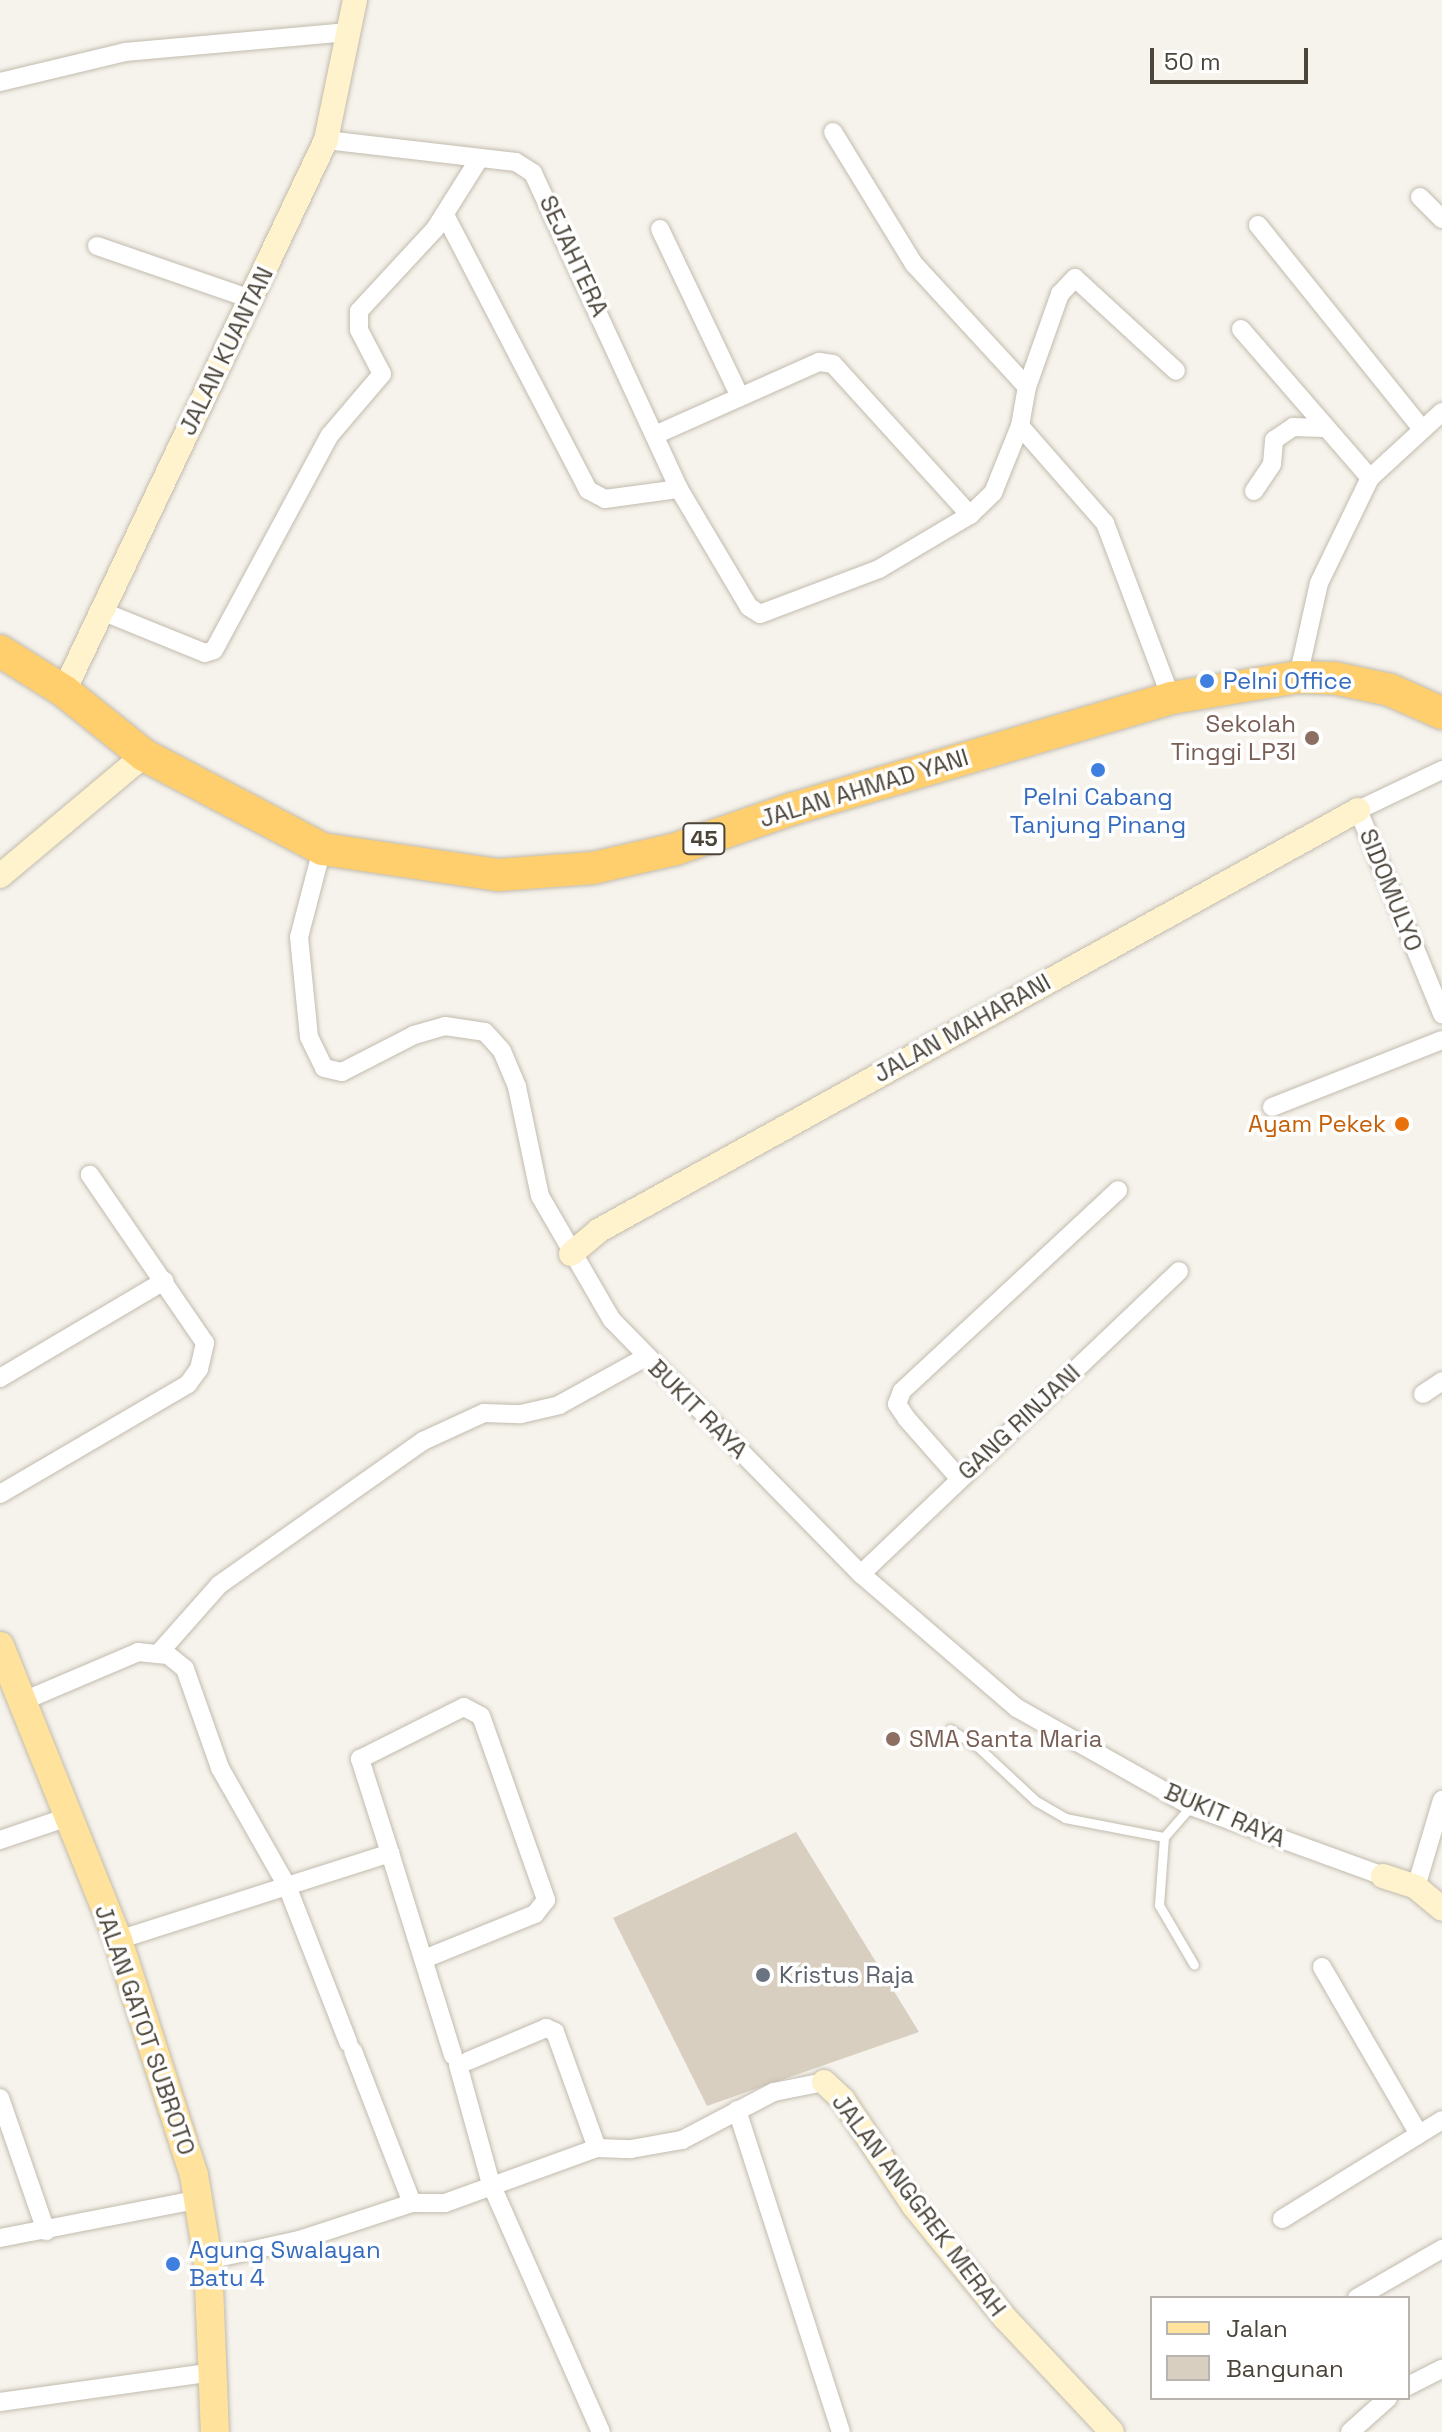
<!DOCTYPE html>
<html>
<head>
<meta charset="utf-8">
<style>
  body { margin:0 }
  #map { position:relative; width:1442px; height:2432px; overflow:hidden; background:#f6f3ec; font-family:"Space Grotesk",sans-serif }
  div>[style] { position:absolute }
  [style*='--x'] { left:calc(var(--x)*1px); top:calc(var(--y)*1px); width:calc(var(--w)*1px); rotate:calc(var(--a)*1deg) }
  .building>* { inset:0; background:#d8cfc1 }
  .roads { filter:drop-shadow(0 0 2px #c2bbae) drop-shadow(0 0 2px #c2bbae) }
  .lane>* { height:9px; margin:-4.5px; padding:0 4.5px; transform-origin:4.5px; border-radius:4.5px; background:#fff }
  .street>* { height:18px; margin:-9px; padding:0 9px; transform-origin:9px; border-radius:9px; background:#fff }
  .secondary>* { height:24px; margin:-12px; padding:0 12px; transform-origin:12px; border-radius:12px; background:#fff3cd }
  .primary>* { height:28px; margin:-14px; padding:0 14px; transform-origin:14px; border-radius:14px; background:#ffe39c }
  .highway>* { height:32px; margin:-16px; padding:0 16px; transform-origin:16px; border-radius:16px; background:#ffcf6e }
  .dots>* { width:22px; height:22px; translate:-50% -50%; box-sizing:border-box; border:4px solid #fff; border-radius:50% }
  span { translate:-50% -50%; white-space:nowrap; text-align:center; line-height:1.15; -webkit-text-stroke:7px #fff; paint-order:stroke }
  .shield-label span { padding:2px 6px; background:#fff; border:2px solid; border-radius:6px; -webkit-text-stroke-width:0 }
  .shield-label { font-size:22px; color:#4b4439; font-weight:700 }
  .street-label { font-size:24px; color:#4b4439 }
  .shop-label { font-size:24px; color:#366cbe }
  .left { translate:0 -50%; text-align:left }
  .education-label { font-size:24px; color:#785e54 }
  .right { translate:-100% -50%; text-align:right }
  .food-label { font-size:24px; color:#c56008 }
  .worship-label { font-size:24px; color:#5b616d }
  .legend { position:absolute; left:1150px; top:2296px; width:260px; height:104px; box-sizing:border-box; background:#fff; border:2px solid #b7b4b0; margin:0; padding:10px 14px; list-style:none; font-size:24px; color:#4b4439 }
  .legend li { display:flex; align-items:center; gap:16px; height:40px }
  .legend b { width:40px; border:2px solid #b7b4b0 }
  .scale { position:absolute; left:1150px; top:48px; width:158px; height:36px; box-sizing:border-box; border:4px solid #4b4439; border-top:0; padding-left:10px; font-size:24px; line-height:28px; white-space:nowrap; color:#4b4439; -webkit-text-stroke:6px #fff; paint-order:stroke }
</style>
</head>
<body>
<div id="map">
  <div class="building">
    <div style="clip-path:polygon(796px 1832px,919px 2032px,707px 2106px,613px 1918px)"></div>
  </div>
  <div class="roads">
    <div class="lane">
      <div style="--x:950;--y:1729;--w:33;--a:33"></div>
      <div style="--x:978;--y:1747;--w:79;--a:43"></div>
      <div style="--x:1036;--y:1801;--w:34;--a:30"></div>
      <div style="--x:1065;--y:1818;--w:101;--a:10.9"></div>
      <div style="--x:1164;--y:1837;--w:41;--a:-48.9"></div>
      <div style="--x:1164;--y:1837;--w:68;--a:94.2"></div>
      <div style="--x:1159;--y:1905;--w:69;--a:59.7"></div>
    </div>
    <div class="street">
      <div style="--x:0;--y:82;--w:129;--a:-13.5"></div>
      <div style="--x:125;--y:52;--w:227;--a:-5.1"></div>
      <div style="--x:833;--y:132;--w:155;--a:58.5"></div>
      <div style="--x:914;--y:264;--w:167;--a:47.4"></div>
      <div style="--x:326;--y:140;--w:191;--a:6.6"></div>
      <div style="--x:516;--y:162;--w:20;--a:33"></div>
      <div style="--x:533;--y:173;--w:348;--a:65.2"></div>
      <div style="--x:679;--y:489;--w:137;--a:59.3"></div>
      <div style="--x:749;--y:607;--w:13;--a:32"></div>
      <div style="--x:760;--y:614;--w:127;--a:-20.7"></div>
      <div style="--x:879;--y:569;--w:106;--a:-30.7"></div>
      <div style="--x:970;--y:515;--w:32;--a:-44"></div>
      <div style="--x:993;--y:493;--w:72;--a:-68.1"></div>
      <div style="--x:1020;--y:426;--w:40;--a:-80"></div>
      <div style="--x:1027;--y:387;--w:99;--a:-70.5"></div>
      <div style="--x:1060;--y:294;--w:22;--a:-47"></div>
      <div style="--x:1075;--y:278;--w:137;--a:42.6"></div>
      <div style="--x:1420;--y:197;--w:31;--a:45"></div>
      <div style="--x:445;--y:215;--w:310;--a:62.5"></div>
      <div style="--x:588;--y:490;--w:19;--a:28"></div>
      <div style="--x:605;--y:499;--w:75;--a:-7.7"></div>
      <div style="--x:1258;--y:225;--w:260;--a:51.2"></div>
      <div style="--x:660;--y:229;--w:186;--a:64.5"></div>
      <div style="--x:97;--y:246;--w:166;--a:19"></div>
      <div style="--x:1241;--y:329;--w:197;--a:49.1"></div>
      <div style="--x:1020;--y:426;--w:129;--a:48.8"></div>
      <div style="--x:1105;--y:523;--w:187;--a:69.3"></div>
      <div style="--x:655;--y:435;--w:180;--a:-24"></div>
      <div style="--x:819;--y:362;--w:14;--a:8"></div>
      <div style="--x:833;--y:364;--w:204;--a:47.8"></div>
      <div style="--x:1254;--y:491;--w:32;--a:-56"></div>
      <div style="--x:1272;--y:464;--w:24;--a:-85"></div>
      <div style="--x:1274;--y:440;--w:23;--a:-34"></div>
      <div style="--x:1293;--y:427;--w:30;--a:2"></div>
      <div style="--x:99;--y:610;--w:114;--a:22.1"></div>
      <div style="--x:205;--y:653;--w:9;--a:-18"></div>
      <div style="--x:214;--y:650;--w:244;--a:-61.7"></div>
      <div style="--x:330;--y:435;--w:80;--a:-49.6"></div>
      <div style="--x:382;--y:374;--w:50;--a:-117.6"></div>
      <div style="--x:359;--y:330;--w:19;--a:-90"></div>
      <div style="--x:359;--y:311;--w:112;--a:-47.2"></div>
      <div style="--x:435;--y:229;--w:83;--a:-57.8"></div>
      <div style="--x:1298;--y:677;--w:96;--a:-77.4"></div>
      <div style="--x:1319;--y:583;--w:117;--a:-64.1"></div>
      <div style="--x:1370;--y:478;--w:98;--a:-42.5"></div>
      <div style="--x:1442;--y:770;--w:93;--a:154.5"></div>
      <div style="--x:1358;--y:810;--w:221;--a:67.6"></div>
      <div style="--x:322;--y:849;--w:91;--a:104.6"></div>
      <div style="--x:299;--y:937;--w:100;--a:84.3"></div>
      <div style="--x:309;--y:1037;--w:34;--a:64"></div>
      <div style="--x:324;--y:1068;--w:18;--a:13"></div>
      <div style="--x:342;--y:1072;--w:81;--a:-27.2"></div>
      <div style="--x:414;--y:1035;--w:32;--a:-16"></div>
      <div style="--x:445;--y:1026;--w:40;--a:8.5"></div>
      <div style="--x:485;--y:1032;--w:25;--a:48"></div>
      <div style="--x:502;--y:1051;--w:39;--a:67"></div>
      <div style="--x:517;--y:1087;--w:111;--a:78.1"></div>
      <div style="--x:540;--y:1196;--w:143;--a:59.9"></div>
      <div style="--x:612;--y:1320;--w:356;--a:45.6"></div>
      <div style="--x:861;--y:1574;--w:206;--a:40.7"></div>
      <div style="--x:1017;--y:1708;--w:200;--a:29.4"></div>
      <div style="--x:1191;--y:1806;--w:204;--a:20"></div>
      <div style="--x:1272;--y:1107;--w:183;--a:-21.5"></div>
      <div style="--x:0;--y:1378;--w:191;--a:-30.6"></div>
      <div style="--x:1423;--y:1394;--w:23;--a:-34"></div>
      <div style="--x:959;--y:1478;--w:79;--a:-131.4"></div>
      <div style="--x:907;--y:1419;--w:18;--a:-124"></div>
      <div style="--x:897;--y:1404;--w:14;--a:-69"></div>
      <div style="--x:902;--y:1391;--w:295;--a:-42.9"></div>
      <div style="--x:0;--y:1494;--w:218;--a:-30.3"></div>
      <div style="--x:188;--y:1384;--w:19;--a:-54"></div>
      <div style="--x:199;--y:1369;--w:27;--a:-77"></div>
      <div style="--x:205;--y:1343;--w:204;--a:-124.4"></div>
      <div style="--x:861;--y:1574;--w:439;--a:-43.6"></div>
      <div style="--x:158;--y:1654;--w:92;--a:-48.5"></div>
      <div style="--x:219;--y:1585;--w:250;--a:-35.2"></div>
      <div style="--x:423;--y:1441;--w:67;--a:-24.7"></div>
      <div style="--x:484;--y:1413;--w:37;--a:2"></div>
      <div style="--x:521;--y:1414;--w:39;--a:-13"></div>
      <div style="--x:559;--y:1405;--w:99;--a:-28.9"></div>
      <div style="--x:21;--y:1702;--w:127;--a:-23.1"></div>
      <div style="--x:138;--y:1652;--w:30;--a:6"></div>
      <div style="--x:168;--y:1655;--w:22;--a:39"></div>
      <div style="--x:185;--y:1669;--w:105;--a:70.5"></div>
      <div style="--x:220;--y:1768;--w:136;--a:60.4"></div>
      <div style="--x:287;--y:1886;--w:168;--a:68.6"></div>
      <div style="--x:0;--y:1840;--w:69;--a:-18.7"></div>
      <div style="--x:390;--y:1853;--w:212;--a:72.7"></div>
      <div style="--x:1416;--y:1887;--w:91;--a:-73.4"></div>
      <div style="--x:118;--y:1940;--w:286;--a:-17.7"></div>
      <div style="--x:390;--y:1853;--w:99;--a:-107.7"></div>
      <div style="--x:360;--y:1759;--w:116;--a:-26.6"></div>
      <div style="--x:464;--y:1707;--w:19;--a:28"></div>
      <div style="--x:481;--y:1716;--w:195;--a:70.5"></div>
      <div style="--x:546;--y:1900;--w:18;--a:128"></div>
      <div style="--x:535;--y:1914;--w:120;--a:157.9"></div>
      <div style="--x:1322;--y:1967;--w:193;--a:59.9"></div>
      <div style="--x:353;--y:2051;--w:163;--a:68.8"></div>
      <div style="--x:468;--y:2061;--w:85;--a:-22.9"></div>
      <div style="--x:546;--y:2028;--w:10;--a:24"></div>
      <div style="--x:555;--y:2032;--w:123;--a:70.1"></div>
      <div style="--x:458;--y:2065;--w:123;--a:74.5"></div>
      <div style="--x:491;--y:2184;--w:271;--a:66.1"></div>
      <div style="--x:0;--y:2098;--w:141;--a:70.9"></div>
      <div style="--x:737;--y:2110;--w:338;--a:72.1"></div>
      <div style="--x:1282;--y:2219;--w:188;--a:-31.7"></div>
      <div style="--x:0;--y:2238;--w:205;--a:-11"></div>
      <div style="--x:208;--y:2260;--w:93;--a:-12.4"></div>
      <div style="--x:299;--y:2240;--w:119;--a:-18.1"></div>
      <div style="--x:412;--y:2203;--w:33;--a:0"></div>
      <div style="--x:445;--y:2203;--w:162;--a:-19.9"></div>
      <div style="--x:597;--y:2148;--w:34;--a:2"></div>
      <div style="--x:631;--y:2149;--w:52;--a:-10"></div>
      <div style="--x:682;--y:2140;--w:104;--a:-27.6"></div>
      <div style="--x:774;--y:2092;--w:41;--a:-11.3"></div>
      <div style="--x:1357;--y:2298;--w:98;--a:-30"></div>
      <div style="--x:1408;--y:2386;--w:38;--a:-27"></div>
      <div style="--x:0;--y:2402;--w:215;--a:-8"></div>
      <div style="--x:1350;--y:2432;--w:51;--a:-41.8"></div>
    </div>
    <div class="secondary">
      <div style="--x:64;--y:691;--w:610;--a:-64.57"></div>
      <div style="--x:326;--y:140;--w:143;--a:-78.3"></div>
      <div style="--x:0;--y:876;--w:188;--a:-40"></div>
      <div style="--x:571;--y:1254;--w:35;--a:-40"></div>
      <div style="--x:598;--y:1231;--w:869;--a:-28.98"></div>
      <div style="--x:1383;--y:1876;--w:35;--a:18"></div>
      <div style="--x:1416;--y:1887;--w:34;--a:40"></div>
      <div style="--x:824;--y:2082;--w:26;--a:43"></div>
      <div style="--x:843;--y:2100;--w:128;--a:56.2"></div>
      <div style="--x:914;--y:2206;--w:144;--a:50.9"></div>
      <div style="--x:1005;--y:2318;--w:156;--a:46.8"></div>
    </div>
    <div class="primary">
      <div style="--x:0;--y:1646;--w:317;--a:68.1"></div>
      <div style="--x:118;--y:1940;--w:247;--a:72.1"></div>
      <div style="--x:194;--y:2175;--w:86;--a:80.6"></div>
      <div style="--x:208;--y:2260;--w:172;--a:87.7"></div>
    </div>
    <div class="highway">
      <div style="--x:0;--y:651;--w:75;--a:32"></div>
      <div style="--x:64;--y:691;--w:102;--a:38.7"></div>
      <div style="--x:144;--y:755;--w:201;--a:27.8"></div>
      <div style="--x:322;--y:849;--w:178;--a:8.4"></div>
      <div style="--x:498;--y:875;--w:95;--a:-4.2"></div>
      <div style="--x:593;--y:868;--w:85;--a:-12.9"></div>
      <div style="--x:676;--y:849;--w:123;--a:-19"></div>
      <div style="--x:792;--y:809;--w:395;--a:-16.3"></div>
      <div style="--x:1171;--y:698;--w:129;--a:-9.4"></div>
      <div style="--x:1298;--y:677;--w:36;--a:2"></div>
      <div style="--x:1334;--y:678;--w:57;--a:12.1"></div>
      <div style="--x:1390;--y:690;--w:57;--a:23.9"></div>
    </div>
  </div>
  <div class="dots">
    <div style="left:1207px;top:681px;background:#3f7fe0"></div>
    <div style="left:1312px;top:738px;background:#8d6e63"></div>
    <div style="left:1098px;top:770px;background:#3f7fe0"></div>
    <div style="left:1402px;top:1124px;background:#e8710a"></div>
    <div style="left:893px;top:1739px;background:#8d6e63"></div>
    <div style="left:763px;top:1975px;background:#6b7280"></div>
    <div style="left:173px;top:2264px;background:#3f7fe0"></div>
  </div>
  <div class="shield-label">
    <span style="left:704px;top:839px">45</span>
  </div>
  <div class="street-label">
    <span style="left:574px;top:256px;rotate:65deg">SEJAHTERA</span>
    <span style="left:226px;top:351px;rotate:-64deg">JALAN KUANTAN</span>
    <span style="left:864px;top:788px;rotate:-17deg">JALAN AHMAD YANI</span>
    <span style="left:1391px;top:890px;rotate:68deg">SIDOMULYO</span>
    <span style="left:962px;top:1028px;rotate:-29deg">JALAN MAHARANI</span>
    <span style="left:698px;top:1409px;rotate:45deg">BUKIT RAYA</span>
    <span style="left:1019px;top:1422px;rotate:-43deg">GANG RINJANI</span>
    <span style="left:1225px;top:1815px;rotate:23deg">BUKIT RAYA</span>
    <span style="left:145px;top:2030px;rotate:71deg">JALAN GATOT SUBROTO</span>
    <span style="left:919px;top:2205px;rotate:53deg">JALAN ANGGREK MERAH</span>
  </div>
  <div class="shop-label">
    <span class="left" style="left:1223px;top:681px">Pelni Office</span>
    <span style="left:1098px;top:811px">Pelni Cabang<br>Tanjung Pinang</span>
    <span class="left" style="left:189px;top:2264px">Agung Swalayan<br>Batu 4</span>
  </div>
  <div class="education-label">
    <span class="right" style="left:1296px;top:738px">Sekolah<br>Tinggi LP3I</span>
    <span class="left" style="left:909px;top:1739px">SMA Santa Maria</span>
  </div>
  <div class="food-label">
    <span class="right" style="left:1386px;top:1124px">Ayam Pekek</span>
  </div>
  <div class="worship-label">
    <span class="left" style="left:779px;top:1975px">Kristus Raja</span>
  </div>
  <ul class="legend">
  <li><b style="height:10px;background:#ffe39c"></b>Jalan</li>
  <li><b style="height:22px;background:#d8cfc1"></b>Bangunan</li>
  </ul>
  <div class="scale">50 m</div>
</div>
</body>
</html>
